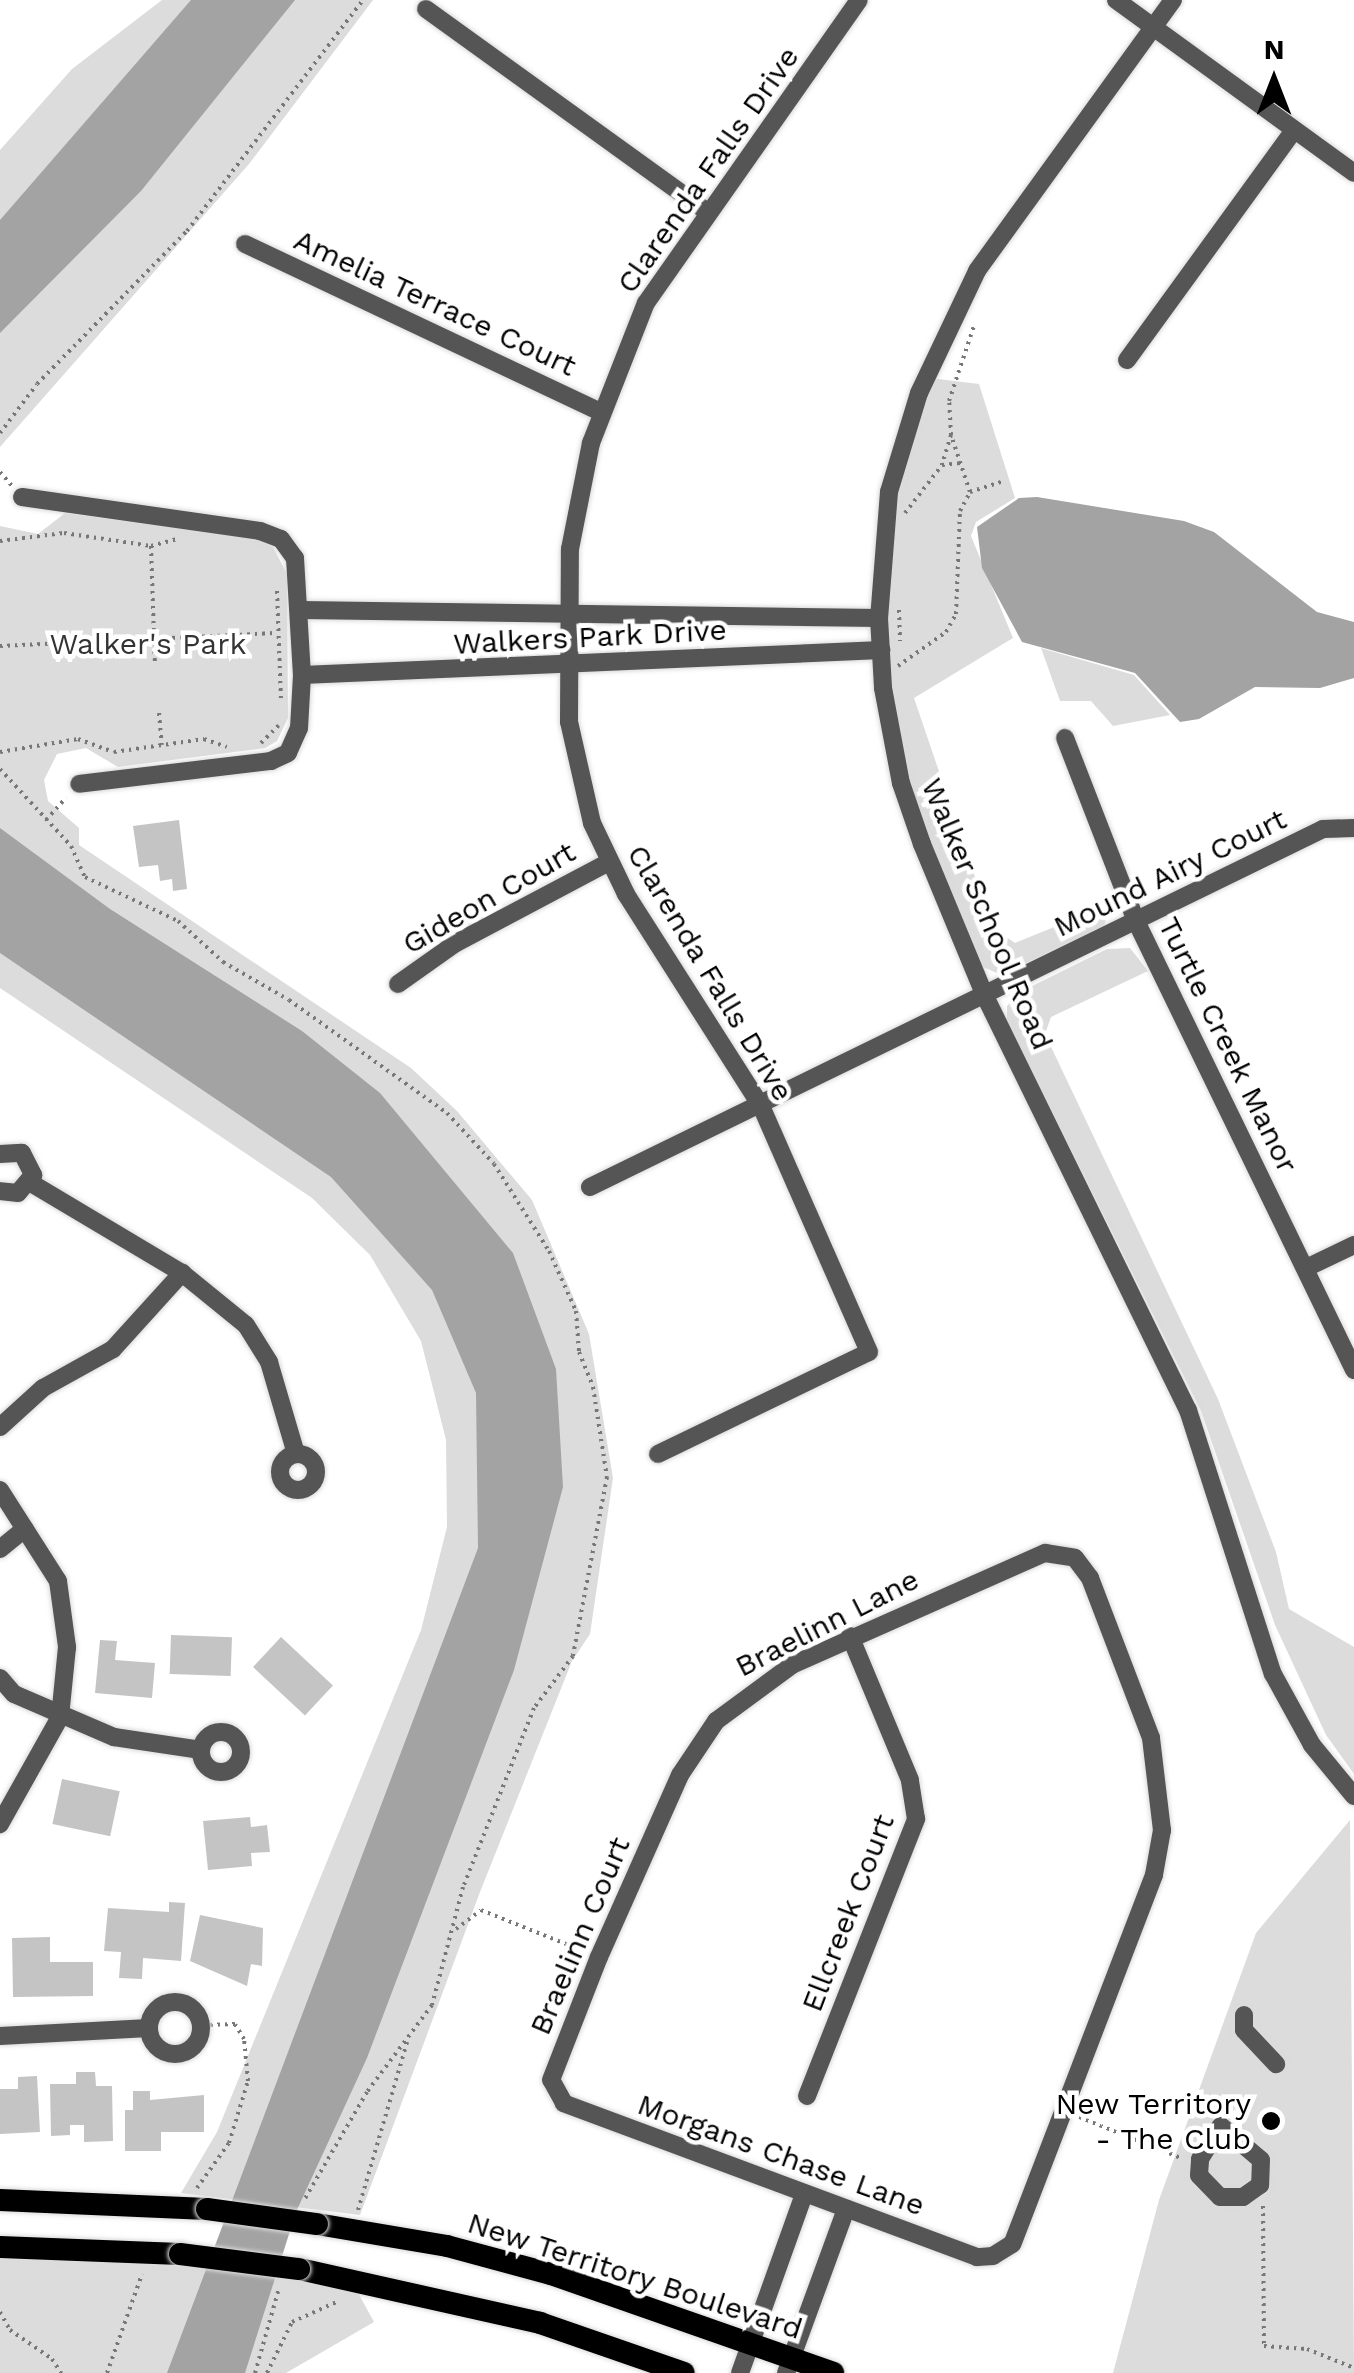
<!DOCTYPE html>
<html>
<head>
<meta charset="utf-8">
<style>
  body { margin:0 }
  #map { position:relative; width:1354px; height:2373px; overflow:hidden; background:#fff; font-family:"Work Sans",sans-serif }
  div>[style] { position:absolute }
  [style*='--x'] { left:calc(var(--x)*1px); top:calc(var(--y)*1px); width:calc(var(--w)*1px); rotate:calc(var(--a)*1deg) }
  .green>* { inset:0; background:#dcdcdc }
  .water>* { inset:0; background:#a3a3a3 }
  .building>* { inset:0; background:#c4c4c4; transform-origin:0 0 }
  .path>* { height:4px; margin-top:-2px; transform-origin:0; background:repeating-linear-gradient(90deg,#777 0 2.5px,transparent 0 7.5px) }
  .roads { filter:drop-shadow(0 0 2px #dbdbdb) drop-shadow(0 0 2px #dbdbdb) }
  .minor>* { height:18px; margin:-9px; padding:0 9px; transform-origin:9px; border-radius:9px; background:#555 }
  .minor>.ring { margin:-9px; padding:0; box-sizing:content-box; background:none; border:18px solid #555; border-radius:50% }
  .major>* { height:22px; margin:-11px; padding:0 11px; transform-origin:11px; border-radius:11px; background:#000 }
  .bridges { filter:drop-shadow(0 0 2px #dbdbdb) drop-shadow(0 0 2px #dbdbdb) }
  .major-bridge>* { height:22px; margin:-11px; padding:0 11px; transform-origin:11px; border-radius:11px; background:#000 }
  .dots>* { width:28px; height:28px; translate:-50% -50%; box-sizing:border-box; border:5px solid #fff; border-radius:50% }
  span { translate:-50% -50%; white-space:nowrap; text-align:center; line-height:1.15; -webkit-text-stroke:9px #fff; paint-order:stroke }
  .street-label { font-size:30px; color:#000 }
  .park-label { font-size:30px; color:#333 }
  .poi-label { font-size:30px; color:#000 }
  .right { translate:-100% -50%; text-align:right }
  .north { position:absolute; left:1224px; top:30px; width:100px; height:100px; -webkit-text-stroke:8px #fff; paint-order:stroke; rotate:0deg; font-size:28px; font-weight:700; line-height:40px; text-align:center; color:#000 }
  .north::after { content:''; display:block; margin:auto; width:35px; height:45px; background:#000; clip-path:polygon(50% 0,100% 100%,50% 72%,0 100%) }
</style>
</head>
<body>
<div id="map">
  <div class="green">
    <div style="clip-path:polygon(162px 0,373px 0,249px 164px,0 447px,0 150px,72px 69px)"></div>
    <div style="clip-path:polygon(930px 378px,979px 384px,1015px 498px,976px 522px,971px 536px,1013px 638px,914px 698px,992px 927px,1015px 943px,1111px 904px,1104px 926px,1001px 975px,981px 966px,928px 845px,888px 706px,886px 554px,899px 472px)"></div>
    <div style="clip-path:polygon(65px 513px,257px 539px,273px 547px,287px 574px,288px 718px,277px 741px,265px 748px,118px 767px,86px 748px,57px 754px,44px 780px,48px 801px,79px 828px,79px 845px,411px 1068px,457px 1111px,532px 1200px,589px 1334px,613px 1478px,590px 1634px,572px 1661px,480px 1892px,360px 2215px,181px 2193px,217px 2132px,421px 1630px,447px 1527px,446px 1440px,421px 1341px,370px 1255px,312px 1198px,0 988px,0 526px,38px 534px)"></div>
    <div style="clip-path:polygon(1041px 648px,1134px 675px,1170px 715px,1113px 726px,1091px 701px,1060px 701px)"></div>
    <div style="clip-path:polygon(1130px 948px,1148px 971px,1051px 1017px,1045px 1034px,1218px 1399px,1276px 1552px,1289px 1609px,1354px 1647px,1354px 1774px,1326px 1735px,1275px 1625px,1201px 1411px,1007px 1021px,1007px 1006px,1020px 992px,1107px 949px)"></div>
    <div style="clip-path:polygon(1350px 1820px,1354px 2373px,1113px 2373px,1159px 2200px,1256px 1933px)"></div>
    <div style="clip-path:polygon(0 2259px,157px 2261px,355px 2287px,374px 2322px,286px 2373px,0 2373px)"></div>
  </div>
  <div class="water">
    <div style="clip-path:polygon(191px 0,295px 0,141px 191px,0 333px,0 220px)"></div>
    <div style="clip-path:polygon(1037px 497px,1184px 521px,1214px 532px,1317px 612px,1354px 622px,1354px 678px,1320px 688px,1255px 687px,1199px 719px,1180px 722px,1135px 673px,1022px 642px,982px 568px,977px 527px,1019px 498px)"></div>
    <div style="clip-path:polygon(0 828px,110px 909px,302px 1031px,380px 1093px,513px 1253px,556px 1369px,563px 1487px,514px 1670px,367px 2058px,296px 2212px,245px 2373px,167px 2373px,478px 1548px,476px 1393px,432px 1290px,331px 1177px,0 953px)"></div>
  </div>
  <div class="building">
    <div style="clip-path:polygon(179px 820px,187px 889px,173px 891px,172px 879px,160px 881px,158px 865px,139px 867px,133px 826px)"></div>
    <div style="left:171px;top:1635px;width:61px;height:39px;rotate:2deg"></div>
    <div style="left:281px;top:1637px;width:71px;height:41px;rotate:43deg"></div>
    <div style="clip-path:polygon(100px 1640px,117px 1641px,115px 1660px,155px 1663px,152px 1698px,95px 1693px)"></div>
    <div style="left:62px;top:1779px;width:59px;height:46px;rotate:12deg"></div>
    <div style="clip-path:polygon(250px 1817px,251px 1827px,267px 1825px,270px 1852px,251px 1853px,252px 1866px,208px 1870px,203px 1821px)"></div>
    <div style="clip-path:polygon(169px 1902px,185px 1903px,181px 1961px,143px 1958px,142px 1979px,119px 1978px,121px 1952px,104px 1951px,108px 1908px,169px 1912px)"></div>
    <div style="clip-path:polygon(200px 1915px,263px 1928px,262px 1966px,251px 1964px,247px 1986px,190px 1961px)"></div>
    <div style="clip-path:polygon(50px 1937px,50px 1962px,93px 1962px,93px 1996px,13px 1997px,12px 1938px)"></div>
    <div style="clip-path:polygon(76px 2072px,95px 2072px,96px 2086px,112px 2086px,113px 2141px,84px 2142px,84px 2125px,70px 2125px,70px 2135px,51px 2136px,50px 2084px,76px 2084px)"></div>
    <div style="clip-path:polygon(37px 2076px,40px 2132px,0 2134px,0 2089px,18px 2089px,18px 2077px)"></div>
    <div style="clip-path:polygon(133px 2091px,150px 2091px,150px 2100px,204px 2095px,204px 2132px,161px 2132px,161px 2151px,125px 2151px,125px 2110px,133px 2110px)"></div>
  </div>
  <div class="path">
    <div style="--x:0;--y:433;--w:61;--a:-52.9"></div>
    <div style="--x:37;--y:384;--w:214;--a:-45.6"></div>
    <div style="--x:187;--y:231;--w:290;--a:-52.7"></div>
    <div style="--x:951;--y:435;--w:31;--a:107"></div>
    <div style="--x:942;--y:465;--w:18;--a:-6"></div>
    <div style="--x:0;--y:472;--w:18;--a:49"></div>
    <div style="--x:970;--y:492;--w:60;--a:-108.4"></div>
    <div style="--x:951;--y:435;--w:34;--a:-93"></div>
    <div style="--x:949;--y:401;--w:82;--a:-71.6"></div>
    <div style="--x:905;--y:513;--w:61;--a:-52.4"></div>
    <div style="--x:0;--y:541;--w:64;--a:-7.1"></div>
    <div style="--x:64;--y:533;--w:88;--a:8.5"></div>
    <div style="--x:151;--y:546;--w:27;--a:-15"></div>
    <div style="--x:151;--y:546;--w:119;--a:88.1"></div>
    <div style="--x:277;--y:591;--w:110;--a:87.9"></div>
    <div style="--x:899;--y:610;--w:31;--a:88"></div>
    <div style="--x:0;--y:646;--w:275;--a:-2.7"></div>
    <div style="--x:898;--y:666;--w:59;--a:-35.3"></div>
    <div style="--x:946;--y:632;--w:21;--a:-61"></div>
    <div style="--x:956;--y:614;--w:103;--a:-87.8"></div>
    <div style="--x:960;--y:511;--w:21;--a:-62"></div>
    <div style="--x:970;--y:492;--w:36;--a:-18"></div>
    <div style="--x:159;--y:713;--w:32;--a:85"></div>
    <div style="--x:261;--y:743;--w:25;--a:-45"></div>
    <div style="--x:0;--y:752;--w:79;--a:-9.5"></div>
    <div style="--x:78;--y:739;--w:38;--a:20"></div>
    <div style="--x:114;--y:752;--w:91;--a:-8.2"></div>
    <div style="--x:204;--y:739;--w:24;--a:19"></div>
    <div style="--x:0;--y:769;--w:105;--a:47.3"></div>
    <div style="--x:71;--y:846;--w:34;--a:66"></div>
    <div style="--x:85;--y:877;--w:103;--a:25.3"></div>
    <div style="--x:178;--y:921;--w:61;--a:42.3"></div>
    <div style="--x:223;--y:962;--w:76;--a:29.9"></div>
    <div style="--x:289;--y:1000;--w:194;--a:35.6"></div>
    <div style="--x:447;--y:1113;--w:69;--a:47.3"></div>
    <div style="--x:494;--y:1164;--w:103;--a:57.7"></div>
    <div style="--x:549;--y:1251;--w:66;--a:65.8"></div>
    <div style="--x:576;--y:1311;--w:41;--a:85.8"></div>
    <div style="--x:579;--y:1352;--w:38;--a:68"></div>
    <div style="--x:593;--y:1387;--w:91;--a:81.2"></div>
    <div style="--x:607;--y:1477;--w:182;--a:100.8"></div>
    <div style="--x:573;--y:1656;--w:65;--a:126.9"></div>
    <div style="--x:534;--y:1708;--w:193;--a:111.6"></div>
    <div style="--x:463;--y:1887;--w:122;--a:104.7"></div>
    <div style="--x:432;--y:2005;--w:109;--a:126.8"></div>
    <div style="--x:367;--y:2092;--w:127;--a:120.2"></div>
    <div style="--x:46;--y:820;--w:30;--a:-48"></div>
    <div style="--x:456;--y:1929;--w:31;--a:-37"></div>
    <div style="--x:481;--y:1910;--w:108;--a:21.8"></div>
    <div style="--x:1079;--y:2117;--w:110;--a:21.9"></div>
    <div style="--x:197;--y:2188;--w:55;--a:-54.6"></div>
    <div style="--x:229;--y:2143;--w:65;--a:-73"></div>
    <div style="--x:248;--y:2081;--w:42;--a:-95.4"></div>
    <div style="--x:244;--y:2039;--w:17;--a:-121"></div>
    <div style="--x:235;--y:2024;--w:34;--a:178"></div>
    <div style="--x:1263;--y:2206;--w:140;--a:89.6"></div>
    <div style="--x:1264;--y:2346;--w:43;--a:4"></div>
    <div style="--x:1307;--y:2349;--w:51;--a:22"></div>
    <div style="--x:358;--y:2210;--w:175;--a:-73.7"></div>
    <div style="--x:0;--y:2312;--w:21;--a:61"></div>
    <div style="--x:10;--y:2330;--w:51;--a:34.6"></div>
    <div style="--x:52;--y:2359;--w:17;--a:57"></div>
    <div style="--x:107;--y:2373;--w:105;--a:-70.5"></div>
    <div style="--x:255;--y:2373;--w:88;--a:-74.2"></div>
    <div style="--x:267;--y:2373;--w:57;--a:-63.9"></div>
    <div style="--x:292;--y:2322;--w:51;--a:-24.1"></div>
  </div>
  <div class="roads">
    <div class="minor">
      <div style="--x:1116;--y:0;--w:294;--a:36"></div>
      <div style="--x:1173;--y:0;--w:334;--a:125.9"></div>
      <div style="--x:977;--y:271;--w:135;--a:115.4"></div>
      <div style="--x:919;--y:393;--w:103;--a:106.9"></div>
      <div style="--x:889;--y:492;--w:126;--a:94.5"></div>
      <div style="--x:879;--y:618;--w:70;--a:86.7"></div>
      <div style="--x:883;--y:688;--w:97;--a:79.3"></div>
      <div style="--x:901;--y:783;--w:65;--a:71"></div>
      <div style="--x:922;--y:844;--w:162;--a:67.5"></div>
      <div style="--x:984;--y:994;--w:463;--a:63.9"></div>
      <div style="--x:1188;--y:1410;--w:277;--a:72.2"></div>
      <div style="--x:1273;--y:1674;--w:81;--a:61.2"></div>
      <div style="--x:1312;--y:1745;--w:66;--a:50.5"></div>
      <div style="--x:426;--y:9;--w:344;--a:35.8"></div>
      <div style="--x:245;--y:244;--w:394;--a:25.3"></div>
      <div style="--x:1127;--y:360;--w:284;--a:-54"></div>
      <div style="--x:22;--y:497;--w:240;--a:8.1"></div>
      <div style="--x:260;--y:531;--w:22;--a:21"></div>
      <div style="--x:281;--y:539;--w:24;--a:54"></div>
      <div style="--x:295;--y:558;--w:117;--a:86.6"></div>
      <div style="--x:302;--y:675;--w:53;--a:93.2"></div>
      <div style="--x:299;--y:728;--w:27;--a:114"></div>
      <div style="--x:288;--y:753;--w:19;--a:155"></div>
      <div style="--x:271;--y:761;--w:193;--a:173.2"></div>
      <div style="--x:301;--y:610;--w:578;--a:0.79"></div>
      <div style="--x:302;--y:675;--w:580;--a:-2.47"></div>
      <div style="--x:1065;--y:738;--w:196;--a:68.8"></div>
      <div style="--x:1136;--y:921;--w:499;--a:64.1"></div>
      <div style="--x:398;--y:984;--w:71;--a:-35.3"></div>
      <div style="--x:456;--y:943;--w:173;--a:-27.9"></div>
      <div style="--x:0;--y:1154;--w:22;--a:-3"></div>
      <div style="--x:22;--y:1153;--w:25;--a:63"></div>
      <div style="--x:33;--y:1175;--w:23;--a:130"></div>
      <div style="--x:18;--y:1193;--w:18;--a:-174"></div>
      <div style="--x:31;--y:1183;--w:176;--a:30.8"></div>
      <div style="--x:182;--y:1273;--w:82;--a:39.1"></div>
      <div style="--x:246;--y:1325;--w:44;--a:58.1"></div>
      <div style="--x:269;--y:1362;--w:96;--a:73.6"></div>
      <div style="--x:590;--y:1187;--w:816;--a:-26.03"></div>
      <div style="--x:1323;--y:829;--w:31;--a:-2"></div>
      <div style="--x:1306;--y:1268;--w:53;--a:-25.6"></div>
      <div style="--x:0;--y:1427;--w:58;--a:-42.2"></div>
      <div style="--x:43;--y:1388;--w:80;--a:-29.1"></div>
      <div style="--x:113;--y:1349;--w:103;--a:-47.8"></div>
      <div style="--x:658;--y:1454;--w:234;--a:-25.8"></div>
      <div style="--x:869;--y:1352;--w:269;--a:-113.7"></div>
      <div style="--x:761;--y:1106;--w:251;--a:-122.5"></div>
      <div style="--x:626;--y:894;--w:79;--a:-115.6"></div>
      <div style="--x:592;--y:823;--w:104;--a:-102.8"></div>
      <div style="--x:569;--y:722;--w:173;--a:-89.7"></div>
      <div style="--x:570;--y:549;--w:108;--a:-78.8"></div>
      <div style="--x:591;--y:443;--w:150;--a:-68.6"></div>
      <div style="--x:646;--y:303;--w:370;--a:-54.9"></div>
      <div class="ring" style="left:280px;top:1454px;width:18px;height:18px"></div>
      <div style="--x:0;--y:1490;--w:108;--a:57.5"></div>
      <div style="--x:58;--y:1581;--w:67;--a:82.2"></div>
      <div style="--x:67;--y:1647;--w:70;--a:95.7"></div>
      <div style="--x:60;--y:1717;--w:123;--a:119.3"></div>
      <div style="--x:0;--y:1549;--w:32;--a:-39"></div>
      <div style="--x:1045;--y:1553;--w:30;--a:9"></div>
      <div style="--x:1075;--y:1558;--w:25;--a:53"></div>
      <div style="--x:1090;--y:1578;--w:171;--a:69.1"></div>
      <div style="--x:1151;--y:1738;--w:93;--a:83.2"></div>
      <div style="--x:1162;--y:1830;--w:46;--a:100.1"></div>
      <div style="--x:1154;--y:1875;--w:395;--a:111"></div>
      <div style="--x:1012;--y:2244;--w:22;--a:148"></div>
      <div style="--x:993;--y:2256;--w:16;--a:176"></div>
      <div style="--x:977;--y:2257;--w:441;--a:-159.6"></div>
      <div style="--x:564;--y:2103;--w:26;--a:-119"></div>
      <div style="--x:551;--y:2080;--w:132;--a:-68.7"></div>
      <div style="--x:599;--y:1957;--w:199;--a:-66"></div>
      <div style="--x:680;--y:1775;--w:65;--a:-56.3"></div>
      <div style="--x:716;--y:1721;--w:94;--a:-36.4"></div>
      <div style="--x:792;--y:1665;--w:277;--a:-23.9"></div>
      <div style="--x:0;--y:1678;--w:21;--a:49"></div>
      <div style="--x:14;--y:1694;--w:109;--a:23.3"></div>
      <div style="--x:114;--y:1737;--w:88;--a:8.5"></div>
      <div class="ring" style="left:201px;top:1732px;width:22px;height:22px"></div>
      <div class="ring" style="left:149px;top:2002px;width:34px;height:34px"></div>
      <div style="--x:1244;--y:2015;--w:15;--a:90"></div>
      <div style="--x:1244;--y:2030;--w:47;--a:46.7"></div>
      <div style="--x:0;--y:2036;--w:149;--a:-3.1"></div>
      <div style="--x:807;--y:2096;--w:298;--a:-68.5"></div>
      <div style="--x:916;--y:1819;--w:39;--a:-99"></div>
      <div style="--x:910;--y:1780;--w:156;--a:-112.6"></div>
      <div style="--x:1221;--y:2126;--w:52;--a:40.4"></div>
      <div style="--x:1261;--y:2160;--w:25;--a:92"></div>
      <div style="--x:1260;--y:2185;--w:21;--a:145"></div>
      <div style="--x:1243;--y:2197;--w:23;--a:180"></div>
      <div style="--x:1220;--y:2197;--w:30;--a:-134"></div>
      <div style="--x:1199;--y:2175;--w:16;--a:-86"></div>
      <div style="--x:1200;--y:2159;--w:39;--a:-58"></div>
      <div style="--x:740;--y:2373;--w:190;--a:-70.3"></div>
      <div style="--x:786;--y:2373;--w:175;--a:-69.9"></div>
    </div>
    <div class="major">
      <div style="--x:0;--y:2200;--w:207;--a:2.5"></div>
      <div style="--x:317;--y:2224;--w:132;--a:9.6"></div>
      <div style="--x:447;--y:2246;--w:108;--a:15.1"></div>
      <div style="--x:551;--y:2274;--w:299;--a:19.3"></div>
      <div style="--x:0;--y:2247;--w:180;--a:2.2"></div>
      <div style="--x:299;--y:2269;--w:247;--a:12.6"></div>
      <div style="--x:540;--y:2323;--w:152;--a:19.1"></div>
    </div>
  </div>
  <div class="bridges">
    <div class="major-bridge">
      <div style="--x:207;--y:2209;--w:111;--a:7.8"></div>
      <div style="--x:180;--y:2254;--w:120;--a:7.2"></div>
    </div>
  </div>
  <div class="dots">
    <div style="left:1271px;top:2121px;background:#000"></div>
  </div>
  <div class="street-label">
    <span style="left:708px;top:170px;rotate:-55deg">Clarenda Falls Drive</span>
    <span style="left:435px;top:303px;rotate:25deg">Amelia Terrace Court</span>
    <span style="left:590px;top:637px;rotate:-3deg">Walkers Park Drive</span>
    <span style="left:1170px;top:873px;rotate:-26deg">Mound Airy Court</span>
    <span style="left:489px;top:898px;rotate:-30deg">Gideon Court</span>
    <span style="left:987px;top:914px;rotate:67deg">Walker School Road</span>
    <span style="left:710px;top:973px;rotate:59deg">Clarenda Falls Drive</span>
    <span style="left:1228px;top:1045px;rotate:64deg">Turtle Creek Manor</span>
    <span style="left:827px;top:1623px;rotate:-27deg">Braelinn Lane</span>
    <span style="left:848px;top:1913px;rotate:-69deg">Ellcreek Court</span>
    <span style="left:580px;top:1936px;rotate:-67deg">Braelinn Court</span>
    <span style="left:781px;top:2155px;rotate:20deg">Morgans Chase Lane</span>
    <span style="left:635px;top:2276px;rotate:18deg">New Territory Boulevard</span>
  </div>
  <div class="park-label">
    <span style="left:148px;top:644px">Walker's Park</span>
  </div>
  <div class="poi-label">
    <span class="right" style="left:1251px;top:2121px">New Territory<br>- The Club</span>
  </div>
  <div class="north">N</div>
</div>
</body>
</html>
